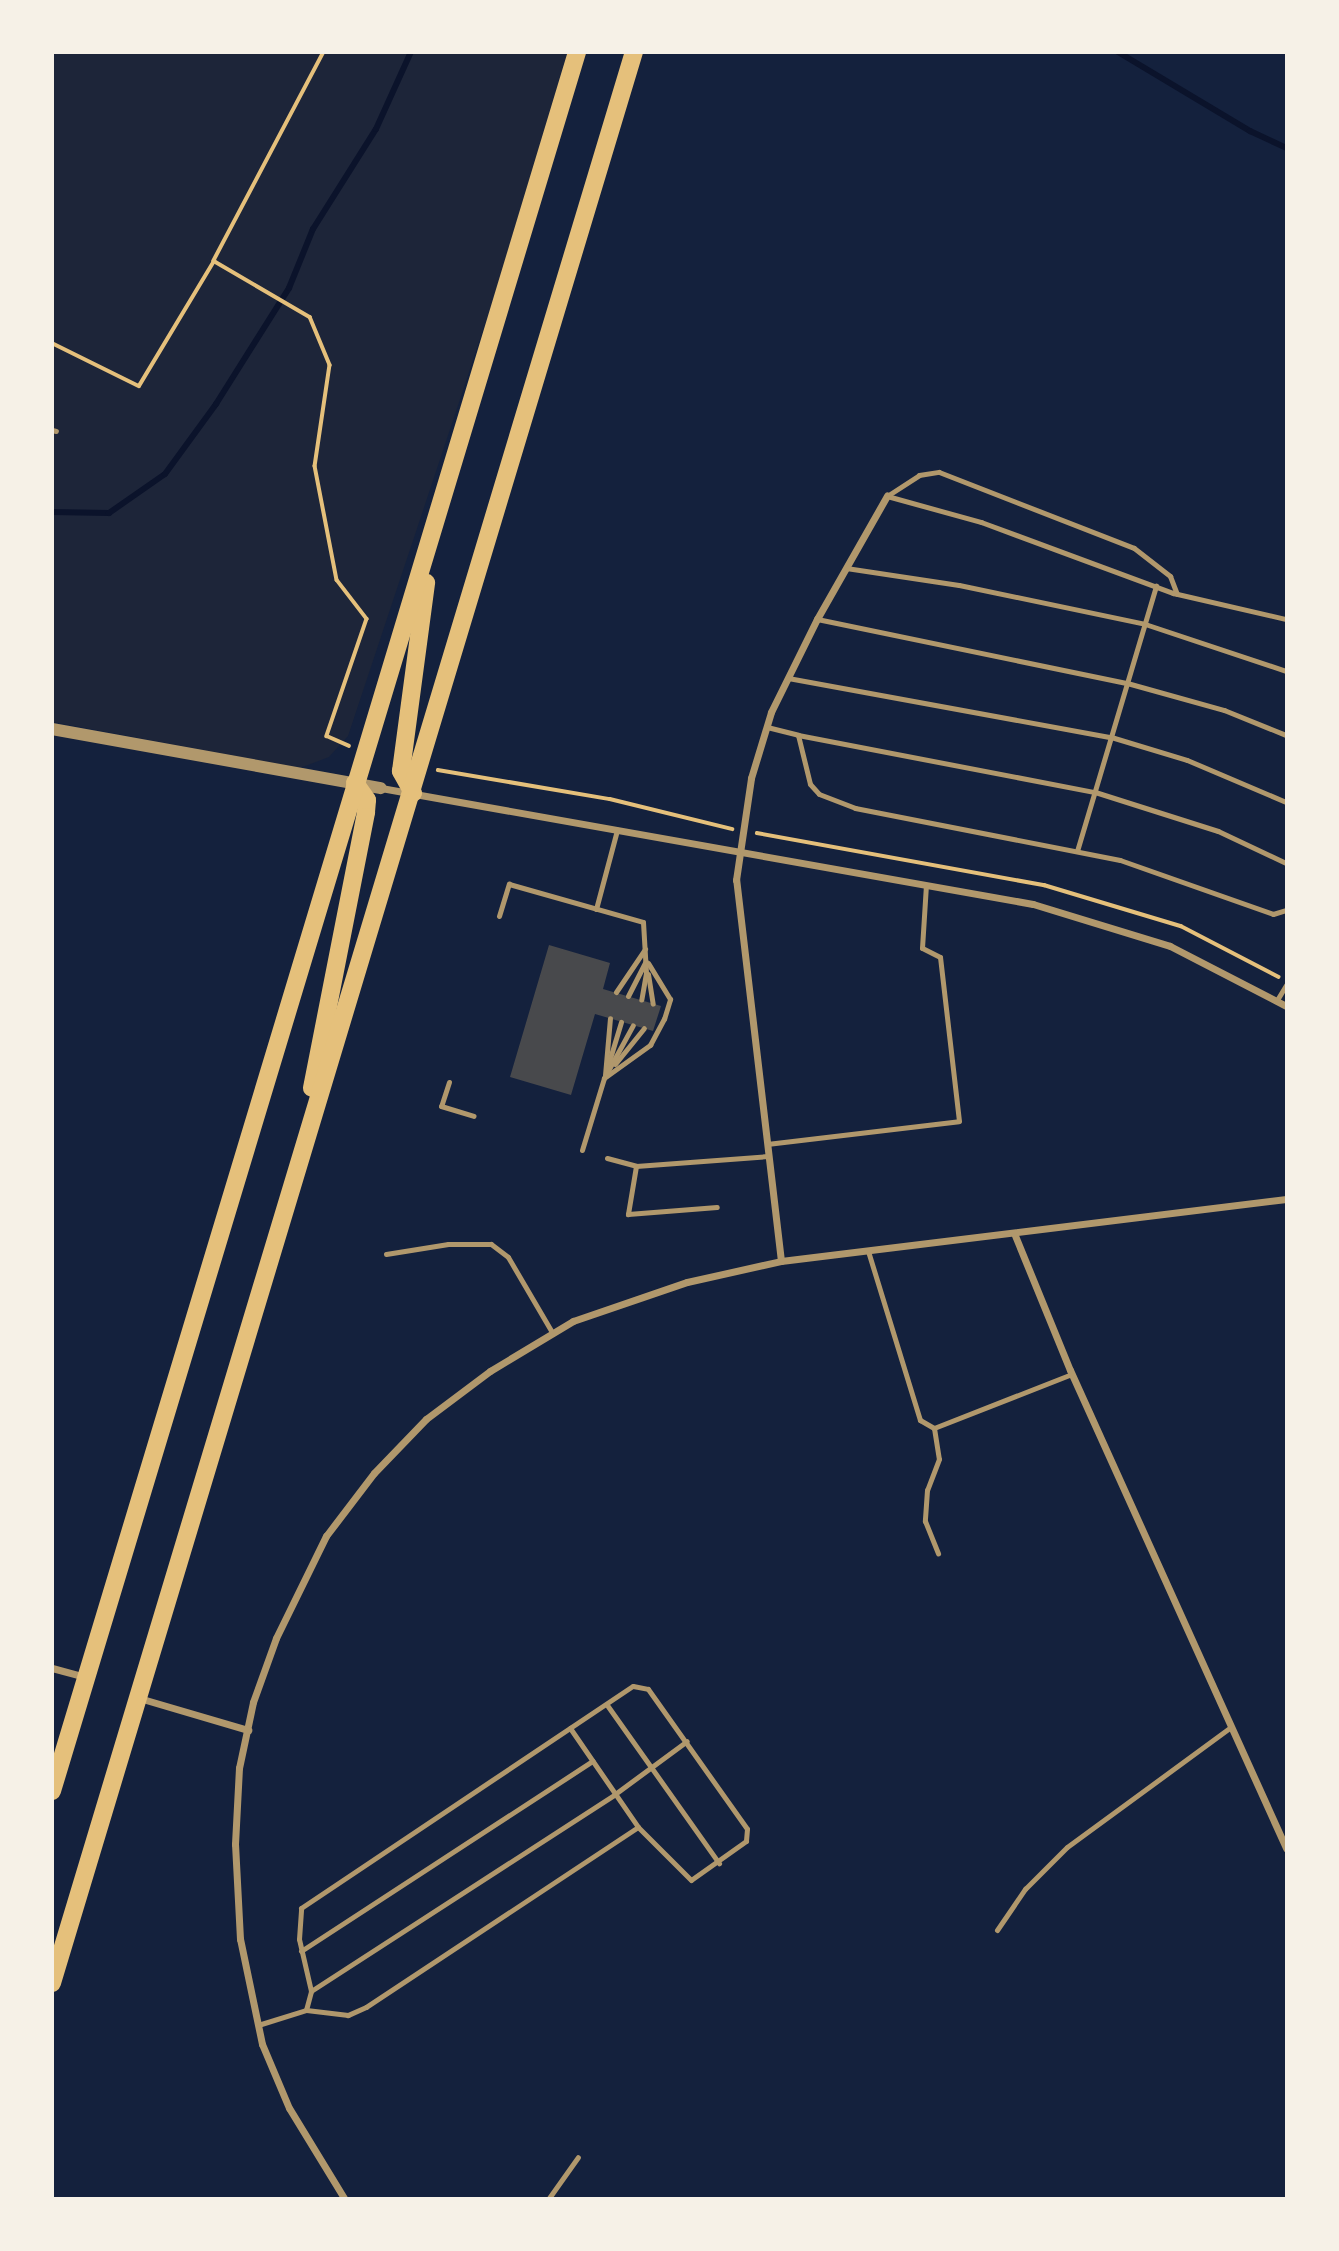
<!DOCTYPE html>
<html>
<head>
<meta charset="utf-8">
<style>
  body { margin:0 }
  #map { position:relative; width:1339px; height:2251px; overflow:hidden; background:#14213d; font-family:Cabin,sans-serif }
  div>[style] { position:absolute }
  [style*='--x'] { left:calc(var(--x)*1px); top:calc(var(--y)*1px); width:calc(var(--w)*1px); rotate:calc(var(--a)*1deg) }
  .green>* { inset:0; background:#1d2539 }
  .stream>* { height:6px; margin:-3px; padding:0 3px; transform-origin:3px; border-radius:3px; background:#0b132b }
  .building>* { inset:0; background:#48494c }
  .path>* { height:3.5px; margin:-1.75px; padding:0 1.75px; transform-origin:1.75px; border-radius:1.75px; background:#e5c07b }
  .service>* { height:5px; margin:-2.5px; padding:0 2.5px; transform-origin:2.5px; border-radius:2.5px; background:#b1986c }
  .minor>* { height:7px; margin:-3.5px; padding:0 3.5px; transform-origin:3.5px; border-radius:3.5px; background:#b1986c }
  .tertiary>* { height:12px; margin:-6px; padding:0 6px; transform-origin:6px; border-radius:6px; background:#b1986c }
  .primary>* { height:18px; margin:-9px; padding:0 9px; transform-origin:9px; border-radius:9px; background:#e5c07b }
  span { translate:-50% -50%; white-space:nowrap; text-align:center; line-height:1.15; -webkit-text-stroke:6px #f6f1e7; paint-order:stroke }
  .frame { position:absolute; inset:0; border:54px solid #f6f1e7; pointer-events:none }
</style>
</head>
<body>
<div id="map">
  <div class="green">
    <div style="clip-path:polygon(52px 53px,567px 53px,496px 291px,348px 736px,329px 757px,300px 768px,53px 722px)"></div>
  </div>
  <div class="stream">
    <div style="--x:1118;--y:52;--w:154;--a:30.9"></div>
    <div style="--x:1250;--y:131;--w:40;--a:25"></div>
    <div style="--x:52;--y:512;--w:57;--a:1"></div>
    <div style="--x:109;--y:513;--w:68;--a:-34.9"></div>
    <div style="--x:165;--y:474;--w:87;--a:-53.9"></div>
    <div style="--x:216;--y:404;--w:137;--a:-57.8"></div>
    <div style="--x:289;--y:288;--w:64;--a:-67.9"></div>
    <div style="--x:313;--y:229;--w:118;--a:-57.8"></div>
    <div style="--x:376;--y:129;--w:85;--a:-65.6"></div>
  </div>
  <div class="building">
    <div style="clip-path:polygon(549px 945px,610px 963px,603px 989px,661px 1006px,653px 1031px,595px 1014px,571px 1095px,510px 1077px)"></div>
  </div>
  <div class="path">
    <div style="--x:324;--y:52;--w:236;--a:117.8"></div>
    <div style="--x:214;--y:261;--w:111;--a:30.3"></div>
    <div style="--x:310;--y:317;--w:52;--a:67.4"></div>
    <div style="--x:330;--y:365;--w:102;--a:98.4"></div>
    <div style="--x:315;--y:466;--w:116;--a:79.1"></div>
    <div style="--x:337;--y:580;--w:49;--a:52.4"></div>
    <div style="--x:367;--y:619;--w:124;--a:108.9"></div>
    <div style="--x:327;--y:736;--w:24;--a:24"></div>
    <div style="--x:52;--y:343;--w:97;--a:26.3"></div>
    <div style="--x:139;--y:386;--w:146;--a:-59"></div>
    <div style="--x:438;--y:770;--w:174;--a:9.6"></div>
    <div style="--x:610;--y:799;--w:126;--a:13.8"></div>
    <div style="--x:757;--y:833;--w:292;--a:10.3"></div>
    <div style="--x:1044;--y:885;--w:143;--a:16.7"></div>
    <div style="--x:1181;--y:926;--w:110;--a:27.5"></div>
  </div>
  <div class="service">
    <div style="--x:52;--y:430;--w:4;--a:14"></div>
    <div style="--x:887;--y:496;--w:98;--a:15.5"></div>
    <div style="--x:981;--y:522;--w:205;--a:20.3"></div>
    <div style="--x:1173;--y:593;--w:116;--a:13"></div>
    <div style="--x:887;--y:496;--w:38;--a:-33"></div>
    <div style="--x:919;--y:475;--w:20;--a:-9"></div>
    <div style="--x:939;--y:472;--w:209;--a:21.3"></div>
    <div style="--x:1134;--y:548;--w:46;--a:37.9"></div>
    <div style="--x:1170;--y:576;--w:19;--a:69"></div>
    <div style="--x:846;--y:568;--w:114;--a:8.6"></div>
    <div style="--x:959;--y:585;--w:190;--a:11.8"></div>
    <div style="--x:1145;--y:624;--w:149;--a:18.4"></div>
    <div style="--x:817;--y:619;--w:317;--a:11.7"></div>
    <div style="--x:1127;--y:683;--w:101;--a:15.6"></div>
    <div style="--x:1224;--y:710;--w:67;--a:22"></div>
    <div style="--x:788;--y:678;--w:328;--a:10.4"></div>
    <div style="--x:1111;--y:737;--w:79;--a:16.8"></div>
    <div style="--x:1187;--y:760;--w:108;--a:23"></div>
    <div style="--x:767;--y:727;--w:32;--a:14"></div>
    <div style="--x:798;--y:735;--w:50;--a:76.2"></div>
    <div style="--x:810;--y:784;--w:13;--a:48"></div>
    <div style="--x:819;--y:794;--w:39;--a:21"></div>
    <div style="--x:855;--y:808;--w:270;--a:11.1"></div>
    <div style="--x:1120;--y:860;--w:162;--a:19.4"></div>
    <div style="--x:1273;--y:914;--w:14;--a:-17"></div>
    <div style="--x:798;--y:735;--w:302;--a:10.9"></div>
    <div style="--x:1095;--y:792;--w:129;--a:17.6"></div>
    <div style="--x:1218;--y:831;--w:75;--a:25.2"></div>
    <div style="--x:1077;--y:851;--w:277;--a:-73.4"></div>
    <div style="--x:596;--y:909;--w:82;--a:-75.1"></div>
    <div style="--x:499;--y:916;--w:34;--a:-73"></div>
    <div style="--x:509;--y:884;--w:139;--a:15.8"></div>
    <div style="--x:643;--y:922;--w:51;--a:86.6"></div>
    <div style="--x:646;--y:973;--w:27;--a:100"></div>
    <div style="--x:648;--y:974;--w:30;--a:81"></div>
    <div style="--x:616;--y:992;--w:52;--a:-56"></div>
    <div style="--x:628;--y:996;--w:39;--a:-63"></div>
    <div style="--x:1277;--y:1000;--w:17;--a:-59"></div>
    <div style="--x:615;--y:1064;--w:46;--a:-51.1"></div>
    <div style="--x:608;--y:1065;--w:45;--a:-73.2"></div>
    <div style="--x:605;--y:1075;--w:57;--a:-85"></div>
    <div style="--x:604;--y:1078;--w:57;--a:-35.7"></div>
    <div style="--x:650;--y:1045;--w:30;--a:-62"></div>
    <div style="--x:664;--y:1019;--w:21;--a:-73"></div>
    <div style="--x:670;--y:999;--w:42;--a:-121.4"></div>
    <div style="--x:449;--y:1082;--w:25;--a:108"></div>
    <div style="--x:441;--y:1106;--w:34;--a:17"></div>
    <div style="--x:767;--y:1144;--w:193;--a:-6.8"></div>
    <div style="--x:959;--y:1121;--w:165;--a:-96.6"></div>
    <div style="--x:940;--y:957;--w:20;--a:-153"></div>
    <div style="--x:922;--y:948;--w:63;--a:-86.4"></div>
    <div style="--x:582;--y:1150;--w:75;--a:-73"></div>
    <div style="--x:604;--y:1078;--w:60;--a:-61.3"></div>
    <div style="--x:607;--y:1158;--w:30;--a:15"></div>
    <div style="--x:636;--y:1166;--w:132;--a:-4.3"></div>
    <div style="--x:636;--y:1166;--w:49;--a:99.5"></div>
    <div style="--x:628;--y:1214;--w:89;--a:-4.5"></div>
    <div style="--x:868;--y:1251;--w:177;--a:72.9"></div>
    <div style="--x:920;--y:1420;--w:16;--a:30"></div>
    <div style="--x:934;--y:1428;--w:148;--a:-21.4"></div>
    <div style="--x:386;--y:1254;--w:63;--a:-9.2"></div>
    <div style="--x:448;--y:1244;--w:43;--a:0"></div>
    <div style="--x:491;--y:1244;--w:21;--a:37"></div>
    <div style="--x:508;--y:1257;--w:89;--a:59.7"></div>
    <div style="--x:934;--y:1428;--w:31;--a:81"></div>
    <div style="--x:939;--y:1459;--w:33;--a:111"></div>
    <div style="--x:927;--y:1490;--w:31;--a:94"></div>
    <div style="--x:925;--y:1521;--w:35;--a:68"></div>
    <div style="--x:607;--y:1705;--w:194;--a:54.7"></div>
    <div style="--x:570;--y:1728;--w:120;--a:55.5"></div>
    <div style="--x:997;--y:1930;--w:50;--a:-55.7"></div>
    <div style="--x:1025;--y:1889;--w:59;--a:-45"></div>
    <div style="--x:1067;--y:1847;--w:203;--a:-36.2"></div>
    <div style="--x:301;--y:1951;--w:348;--a:-33.1"></div>
    <div style="--x:311;--y:1991;--w:362;--a:-32.9"></div>
    <div style="--x:615;--y:1794;--w:89;--a:-36.4"></div>
    <div style="--x:258;--y:2025;--w:50;--a:-17.4"></div>
    <div style="--x:306;--y:2010;--w:20;--a:-75"></div>
    <div style="--x:311;--y:1991;--w:53;--a:-103"></div>
    <div style="--x:299;--y:1939;--w:31;--a:-86"></div>
    <div style="--x:301;--y:1908;--w:399;--a:-33.8"></div>
    <div style="--x:633;--y:1686;--w:15;--a:11"></div>
    <div style="--x:648;--y:1689;--w:171;--a:54.7"></div>
    <div style="--x:747;--y:1829;--w:12;--a:95"></div>
    <div style="--x:746;--y:1841;--w:67;--a:144.7"></div>
    <div style="--x:691;--y:1880;--w:75;--a:-135"></div>
    <div style="--x:638;--y:1827;--w:326;--a:146.5"></div>
    <div style="--x:366;--y:2007;--w:20;--a:156"></div>
    <div style="--x:348;--y:2015;--w:42;--a:-173.2"></div>
    <div style="--x:549;--y:2198;--w:50;--a:-54.7"></div>
  </div>
  <div class="minor">
    <div style="--x:381;--y:788;--w:662;--a:10.09"></div>
    <div style="--x:1033;--y:904;--w:143;--a:17"></div>
    <div style="--x:1170;--y:946;--w:131;--a:27.3"></div>
    <div style="--x:1014;--y:1233;--w:148;--a:67.8"></div>
    <div style="--x:1070;--y:1370;--w:525;--a:65.68"></div>
    <div style="--x:781;--y:1261;--w:384;--a:-96.7"></div>
    <div style="--x:736;--y:880;--w:103;--a:-81.6"></div>
    <div style="--x:751;--y:778;--w:69;--a:-73.1"></div>
    <div style="--x:771;--y:712;--w:104;--a:-63.7"></div>
    <div style="--x:817;--y:619;--w:142;--a:-60.4"></div>
    <div style="--x:52;--y:1668;--w:35;--a:15"></div>
    <div style="--x:139;--y:1698;--w:114;--a:16.4"></div>
    <div style="--x:344;--y:2198;--w:105;--a:-121.4"></div>
    <div style="--x:289;--y:2108;--w:69;--a:-112.9"></div>
    <div style="--x:262;--y:2044;--w:107;--a:-101.8"></div>
    <div style="--x:240;--y:1939;--w:95;--a:-93"></div>
    <div style="--x:235;--y:1844;--w:76;--a:-87"></div>
    <div style="--x:239;--y:1768;--w:67;--a:-78"></div>
    <div style="--x:253;--y:1702;--w:68;--a:-70.2"></div>
    <div style="--x:276;--y:1638;--w:114;--a:-63.9"></div>
    <div style="--x:326;--y:1536;--w:79;--a:-52.7"></div>
    <div style="--x:374;--y:1473;--w:75;--a:-46.1"></div>
    <div style="--x:426;--y:1419;--w:80;--a:-36.9"></div>
    <div style="--x:490;--y:1371;--w:97;--a:-31.1"></div>
    <div style="--x:573;--y:1321;--w:120;--a:-18.9"></div>
    <div style="--x:687;--y:1282;--w:96;--a:-12.6"></div>
    <div style="--x:781;--y:1261;--w:509;--a:-7"></div>
  </div>
  <div class="tertiary">
    <div style="--x:52;--y:729;--w:334;--a:10.2"></div>
  </div>
  <div class="primary">
    <div style="--x:413;--y:793;--w:25;--a:-119"></div>
    <div style="--x:401;--y:771;--w:190;--a:-82.4"></div>
    <div style="--x:312;--y:1088;--w:281;--a:-78.9"></div>
    <div style="--x:366;--y:812;--w:12;--a:-85"></div>
    <div style="--x:367;--y:800;--w:21;--a:-125"></div>
    <div style="--x:52;--y:1791;--w:1817;--a:-73.2"></div>
    <div style="--x:52;--y:1983;--w:2017;--a:-73.23"></div>
  </div>
  <div class="frame"></div>
</div>
</body>
</html>
